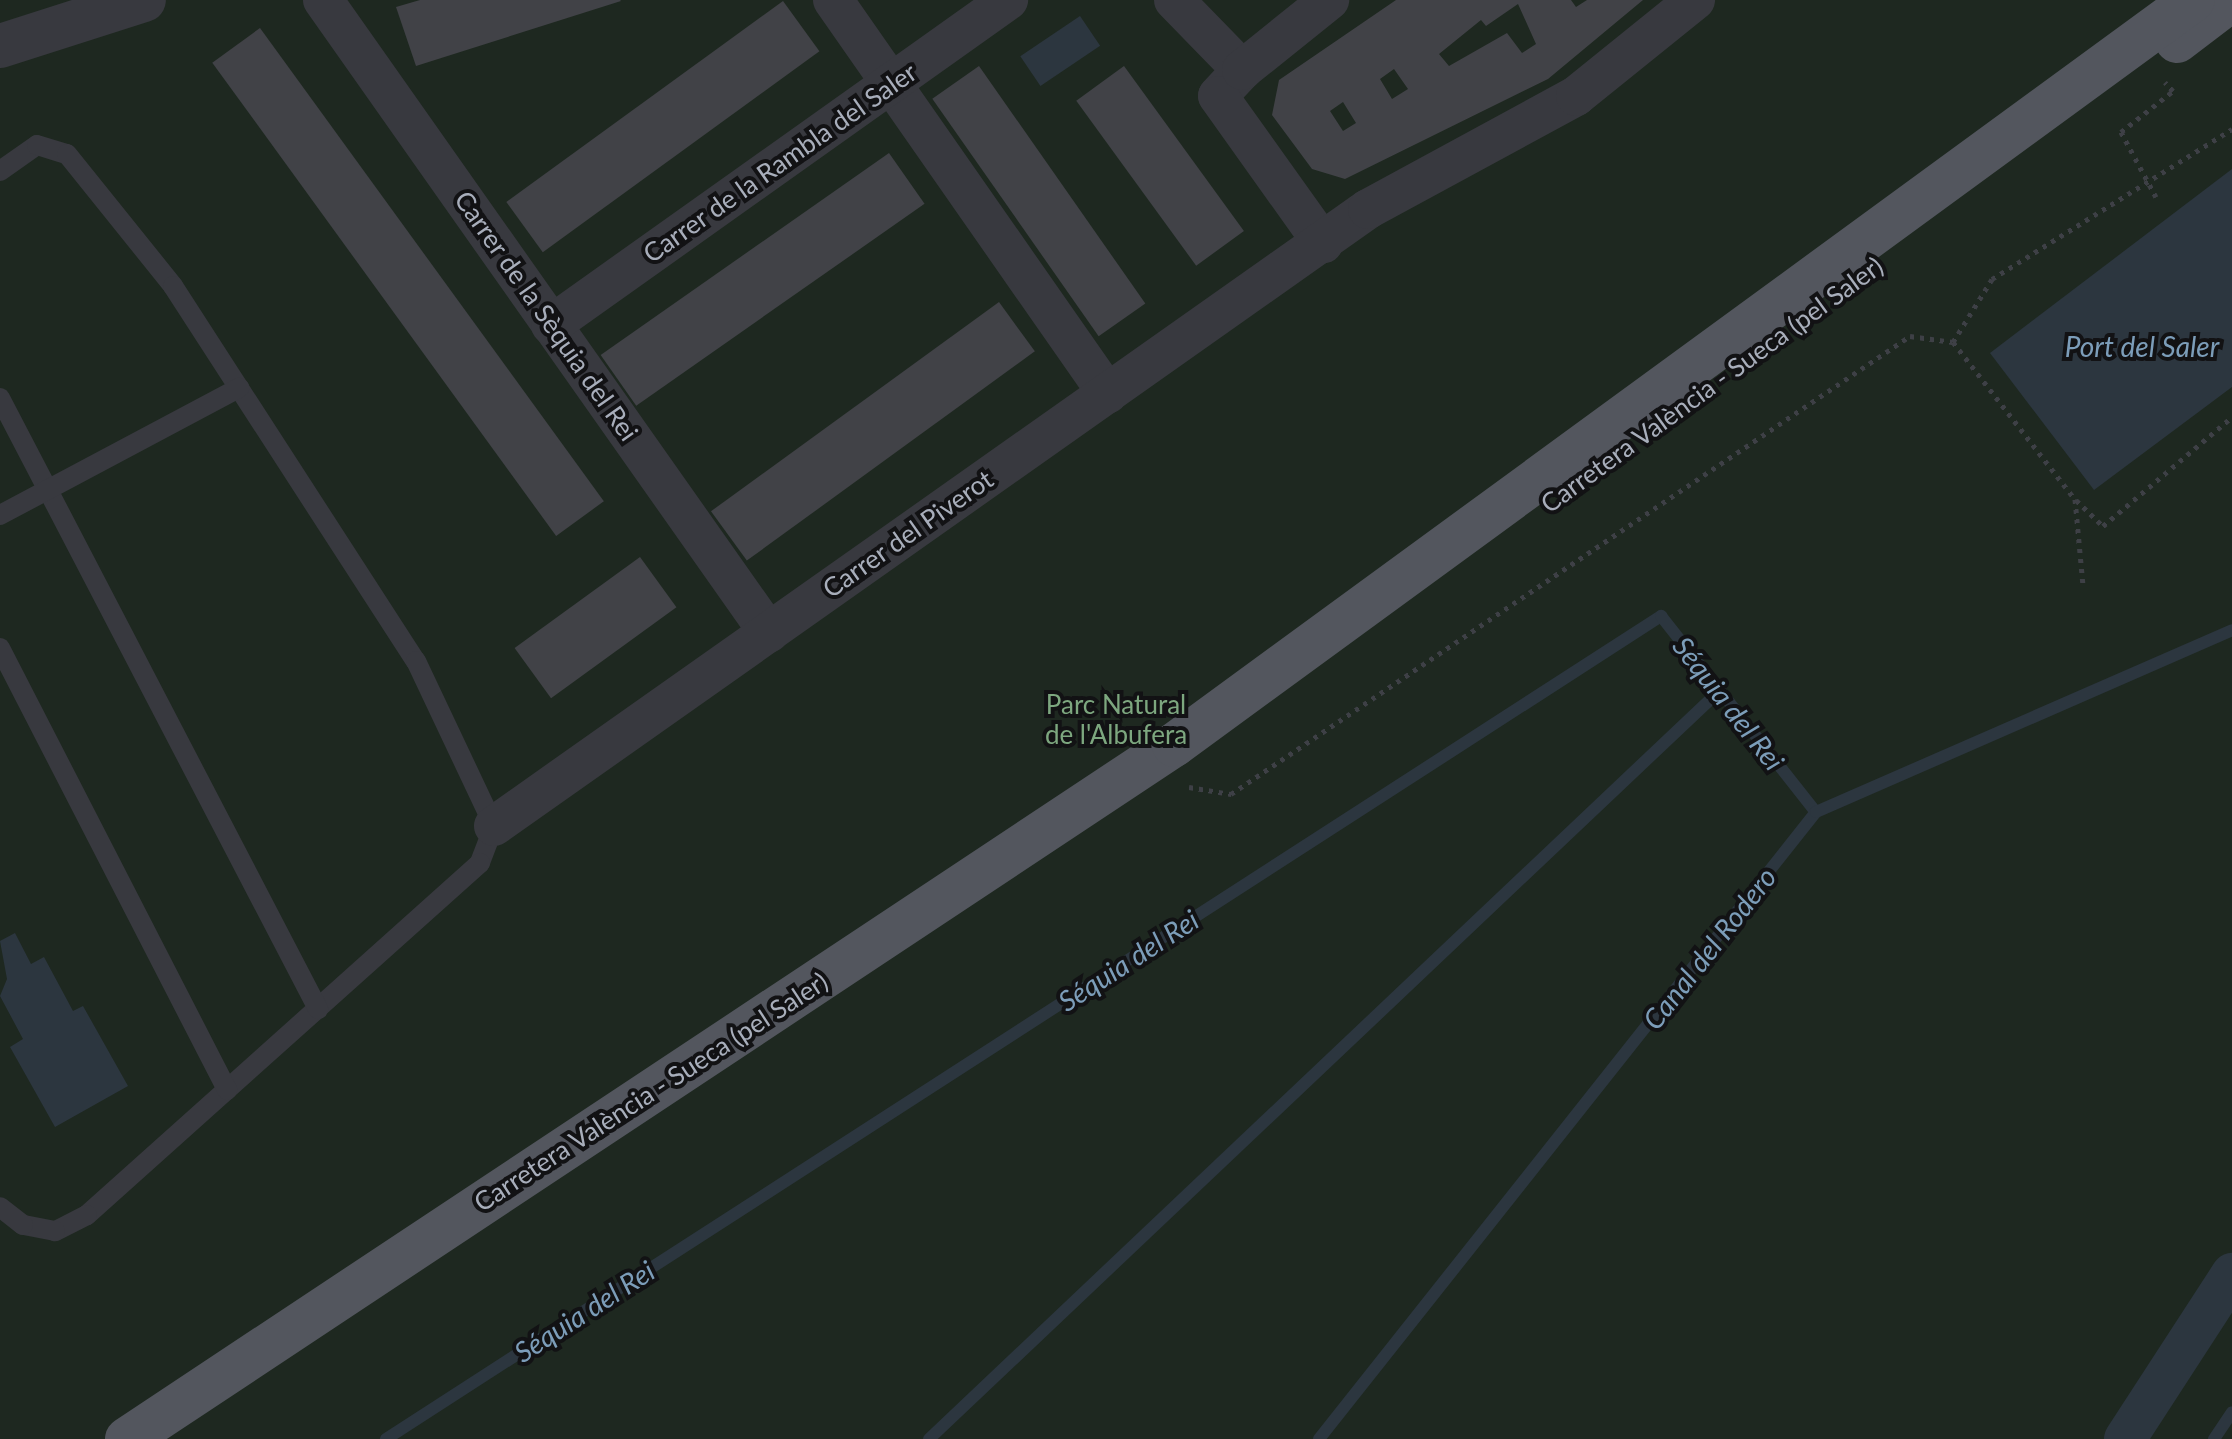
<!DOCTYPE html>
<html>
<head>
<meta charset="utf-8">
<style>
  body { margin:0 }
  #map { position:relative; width:2232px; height:1439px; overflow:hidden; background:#171719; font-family:Lato,sans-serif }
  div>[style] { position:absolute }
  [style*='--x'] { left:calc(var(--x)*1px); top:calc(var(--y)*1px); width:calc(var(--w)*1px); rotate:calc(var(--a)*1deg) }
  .green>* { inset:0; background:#1e2820; transform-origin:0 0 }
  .water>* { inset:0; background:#2c363f; transform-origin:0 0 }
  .stream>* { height:12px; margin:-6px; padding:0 6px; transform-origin:6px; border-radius:6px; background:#2c363f }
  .canal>* { height:42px; margin:-21px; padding:0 21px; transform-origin:21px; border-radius:21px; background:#2c363f }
  .building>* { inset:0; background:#414247; transform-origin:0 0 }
  .path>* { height:5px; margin-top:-2.5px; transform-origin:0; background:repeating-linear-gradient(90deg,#3e4046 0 4px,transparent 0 10px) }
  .service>* { height:20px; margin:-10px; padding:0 10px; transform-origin:10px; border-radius:10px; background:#38393f }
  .minor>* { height:40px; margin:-20px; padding:0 20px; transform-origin:20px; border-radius:20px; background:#38393f }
  .tertiary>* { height:44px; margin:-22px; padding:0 22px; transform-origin:22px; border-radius:22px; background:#38393f }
  .primary>* { height:44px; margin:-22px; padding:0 22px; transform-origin:22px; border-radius:22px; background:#53565e }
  span { translate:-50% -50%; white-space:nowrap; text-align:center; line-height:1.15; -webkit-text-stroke:8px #121214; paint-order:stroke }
  .street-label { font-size:26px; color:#a8aebb }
  .park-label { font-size:26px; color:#7da77f }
  .water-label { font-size:28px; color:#7c9db9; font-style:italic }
</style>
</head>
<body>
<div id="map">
  <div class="green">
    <div style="left:0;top:0;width:2232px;height:1439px"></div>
  </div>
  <div class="water">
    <div style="left:1080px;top:16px;width:36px;height:72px;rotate:56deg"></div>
    <div style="clip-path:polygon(2232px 169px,2232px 387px,2094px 490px,1990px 353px)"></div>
    <div style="clip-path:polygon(15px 933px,31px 964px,44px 957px,73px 1011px,83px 1006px,128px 1086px,55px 1127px,10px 1047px,23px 1039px,0 996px,7px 979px,0 941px)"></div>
  </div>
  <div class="stream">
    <div style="--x:386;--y:1439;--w:1518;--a:-32.84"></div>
    <div style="--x:1661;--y:616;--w:250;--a:51.7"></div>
    <div style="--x:929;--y:1439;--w:1084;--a:-43.43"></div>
    <div style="--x:1319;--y:1439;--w:800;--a:-51.6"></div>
    <div style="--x:1816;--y:812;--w:454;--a:-23.6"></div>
    <div style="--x:2214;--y:1439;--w:32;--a:-56"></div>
  </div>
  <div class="canal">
    <div style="--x:2125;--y:1439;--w:197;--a:-57"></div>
  </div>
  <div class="building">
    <div style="clip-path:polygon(420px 0,620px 0,621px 1px,416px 66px,396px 7px)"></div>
    <div style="clip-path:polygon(evenodd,1396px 0,1571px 0,1576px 7px,1587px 0,1643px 0,1548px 79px,1345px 179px,1312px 169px,1272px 115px,1279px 80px,1396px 0,1518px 4px,1536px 44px,1522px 53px,1507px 33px,1449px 66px,1439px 54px,1481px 20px,1486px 26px,1518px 4px,1396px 0,1394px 69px,1408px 89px,1392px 99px,1380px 79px,1394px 69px,1396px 0,1343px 102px,1356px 123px,1343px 131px,1330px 111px,1343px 102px)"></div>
    <div style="left:783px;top:1px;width:62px;height:342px;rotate:54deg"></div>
    <div style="left:260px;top:28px;width:585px;height:59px;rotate:54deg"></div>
    <div style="left:979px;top:66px;width:290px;height:57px;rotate:55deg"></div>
    <div style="left:1124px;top:66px;width:204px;height:59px;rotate:54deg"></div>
    <div style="left:889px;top:153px;width:62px;height:352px;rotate:55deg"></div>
    <div style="left:999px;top:302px;width:61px;height:356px;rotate:54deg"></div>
    <div style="left:640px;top:557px;width:62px;height:155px;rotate:54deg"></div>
  </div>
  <div class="path">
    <div style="--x:2156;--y:197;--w:74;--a:-118.3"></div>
    <div style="--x:2121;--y:132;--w:66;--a:-38.3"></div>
    <div style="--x:2173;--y:91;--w:12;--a:-132"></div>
    <div style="--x:1953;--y:342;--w:74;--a:-58.2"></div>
    <div style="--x:1992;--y:279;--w:283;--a:-32"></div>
    <div style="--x:2076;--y:500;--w:37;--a:44"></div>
    <div style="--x:2103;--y:526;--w:169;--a:-40.2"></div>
    <div style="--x:1189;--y:787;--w:43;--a:9.5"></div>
    <div style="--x:1231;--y:794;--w:819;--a:-34"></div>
    <div style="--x:1910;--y:336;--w:43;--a:7.9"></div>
    <div style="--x:1953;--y:342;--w:199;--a:52.2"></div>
    <div style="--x:2075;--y:499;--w:87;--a:84.7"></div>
  </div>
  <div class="service">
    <div style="--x:0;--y:171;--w:45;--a:-35.1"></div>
    <div style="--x:37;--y:145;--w:31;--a:17"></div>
    <div style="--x:67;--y:154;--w:169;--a:51.2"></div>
    <div style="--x:173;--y:286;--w:447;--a:57.1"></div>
    <div style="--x:416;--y:661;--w:183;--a:64.7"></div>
    <div style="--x:494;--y:826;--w:40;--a:111"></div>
    <div style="--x:480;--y:863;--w:528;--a:138.15"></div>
    <div style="--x:87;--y:1215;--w:36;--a:153"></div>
    <div style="--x:55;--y:1231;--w:33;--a:-169"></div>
    <div style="--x:23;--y:1225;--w:29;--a:-142"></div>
    <div style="--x:0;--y:398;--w:689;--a:62.5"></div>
    <div style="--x:0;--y:515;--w:271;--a:-28"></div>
    <div style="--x:0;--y:648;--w:497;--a:62.8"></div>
  </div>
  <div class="minor">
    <div style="--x:323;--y:0;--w:774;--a:54.83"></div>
    <div style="--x:833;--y:0;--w:480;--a:55.1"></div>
    <div style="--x:1174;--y:0;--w:98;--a:45.8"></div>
    <div style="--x:1242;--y:70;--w:35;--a:133"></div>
    <div style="--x:1218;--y:96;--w:181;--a:54.5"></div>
    <div style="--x:1242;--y:70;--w:112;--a:-38.8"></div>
    <div style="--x:551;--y:325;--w:561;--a:-35.42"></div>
    <div style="--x:494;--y:826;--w:1070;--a:-35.22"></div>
    <div style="--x:1368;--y:209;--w:237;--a:-28.5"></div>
    <div style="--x:1576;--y:96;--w:153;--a:-38.9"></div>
  </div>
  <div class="tertiary">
    <div style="--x:0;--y:46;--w:151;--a:-17.7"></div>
  </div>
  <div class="primary">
    <div style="--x:2177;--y:41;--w:68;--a:-37.2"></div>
    <div style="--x:127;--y:1439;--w:1256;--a:-33.54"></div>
    <div style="--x:1174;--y:745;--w:1262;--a:-36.17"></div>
  </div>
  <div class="street-label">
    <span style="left:780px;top:163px;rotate:-35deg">Carrer de la Rambla del Saler</span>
    <span style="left:546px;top:316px;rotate:55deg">Carrer de la Sèquia del Rei</span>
    <span style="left:1712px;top:385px;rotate:-36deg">Carretera València - Sueca (pel Saler)</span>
    <span style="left:908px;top:534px;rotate:-35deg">Carrer del Piverot</span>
    <span style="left:651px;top:1092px;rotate:-33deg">Carretera València - Sueca (pel Saler)</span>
  </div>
  <div class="park-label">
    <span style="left:1116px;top:720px">Parc Natural<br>de l'Albufera</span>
  </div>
  <div class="water-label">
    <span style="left:2142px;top:346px">Port del Saler</span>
    <span style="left:1729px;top:703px;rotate:52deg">Séquia del Rei</span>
    <span style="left:1709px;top:948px;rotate:-52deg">Canal del Rodero</span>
    <span style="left:1128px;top:960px;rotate:-33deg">Séquia del Rei</span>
    <span style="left:584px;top:1311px;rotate:-33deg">Séquia del Rei</span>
  </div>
</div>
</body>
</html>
